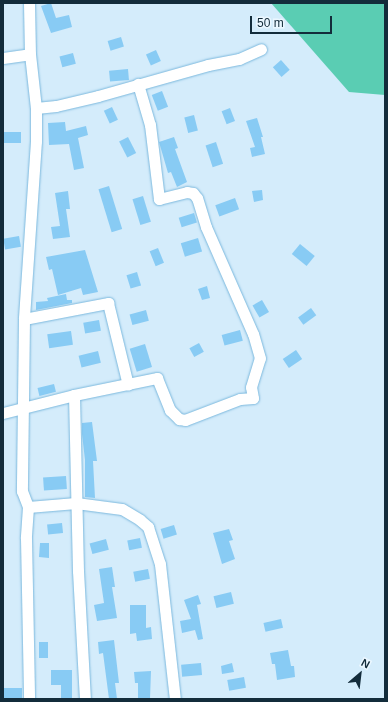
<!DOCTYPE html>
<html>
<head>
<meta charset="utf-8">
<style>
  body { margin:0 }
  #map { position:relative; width:388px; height:702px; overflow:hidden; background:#d4ecfb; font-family:Arial,sans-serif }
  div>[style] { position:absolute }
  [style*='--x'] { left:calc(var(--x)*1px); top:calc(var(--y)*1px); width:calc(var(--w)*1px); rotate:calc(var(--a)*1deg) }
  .water>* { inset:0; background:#5acdb3 }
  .building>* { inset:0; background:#88cbf4; transform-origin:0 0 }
  .roads { filter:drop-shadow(0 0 1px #7bb8dd) drop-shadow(0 0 1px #7bb8dd) }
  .minor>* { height:11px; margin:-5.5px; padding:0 5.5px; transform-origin:5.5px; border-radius:5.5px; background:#fff }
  span { translate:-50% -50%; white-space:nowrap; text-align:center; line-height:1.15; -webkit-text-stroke:4px #ebf7ff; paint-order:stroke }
  .frame { position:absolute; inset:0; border:4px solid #132c3b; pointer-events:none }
  .north { position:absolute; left:340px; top:654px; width:40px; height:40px; -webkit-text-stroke:3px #ebf7ff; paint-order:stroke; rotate:28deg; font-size:11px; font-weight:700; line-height:16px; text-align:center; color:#132c3b }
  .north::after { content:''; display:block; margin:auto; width:14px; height:18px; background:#132c3b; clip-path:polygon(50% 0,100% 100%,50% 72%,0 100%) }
  .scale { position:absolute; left:250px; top:16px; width:82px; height:18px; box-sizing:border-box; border:2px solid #132c3b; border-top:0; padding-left:5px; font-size:12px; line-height:14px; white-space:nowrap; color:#132c3b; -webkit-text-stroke:3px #ebf7ff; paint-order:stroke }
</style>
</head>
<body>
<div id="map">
  <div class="water">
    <div style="clip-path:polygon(271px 3px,385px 3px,385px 95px,349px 92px)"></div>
  </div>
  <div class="building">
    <div style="clip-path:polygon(51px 3px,56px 18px,69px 15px,72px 27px,51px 33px,41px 6px)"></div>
    <div style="left:121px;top:37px;width:10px;height:14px;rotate:73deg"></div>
    <div style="left:156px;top:50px;width:12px;height:11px;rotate:66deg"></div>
    <div style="left:73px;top:53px;width:11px;height:14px;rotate:75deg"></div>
    <div style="left:281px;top:60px;width:13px;height:11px;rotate:48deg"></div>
    <div style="left:128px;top:69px;width:11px;height:19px;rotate:85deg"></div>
    <div style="left:162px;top:91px;width:17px;height:11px;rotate:69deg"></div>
    <div style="left:112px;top:107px;width:14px;height:9px;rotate:65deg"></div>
    <div style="left:230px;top:108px;width:14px;height:9px;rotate:69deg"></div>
    <div style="left:194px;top:115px;width:16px;height:10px;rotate:76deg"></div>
    <div style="clip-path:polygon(257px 118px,263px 137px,261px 137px,265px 154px,252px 157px,250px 148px,255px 147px,246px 121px)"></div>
    <div style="clip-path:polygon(65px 122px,66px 131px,86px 126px,88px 135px,78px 138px,84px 168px,74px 170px,69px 144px,49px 145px,48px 123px)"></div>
    <div style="left:3px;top:132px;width:18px;height:11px"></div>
    <div style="left:128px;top:137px;width:18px;height:10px;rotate:63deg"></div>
    <div style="clip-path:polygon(174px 137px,178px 148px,175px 149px,187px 182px,177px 187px,171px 172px,168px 173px,159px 142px)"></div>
    <div style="left:216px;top:142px;width:23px;height:11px;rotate:72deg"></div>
    <div style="left:109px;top:186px;width:45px;height:11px;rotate:73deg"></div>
    <div style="clip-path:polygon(262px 190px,263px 200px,254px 202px,252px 191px)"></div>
    <div style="clip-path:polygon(68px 191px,70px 209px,66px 209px,70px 237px,53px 239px,51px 227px,60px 226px,55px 193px)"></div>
    <div style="left:143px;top:196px;width:27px;height:11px;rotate:73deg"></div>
    <div style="left:235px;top:198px;width:12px;height:21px;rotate:70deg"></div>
    <div style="left:194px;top:213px;width:10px;height:16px;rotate:73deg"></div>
    <div style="left:19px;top:236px;width:11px;height:16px;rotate:80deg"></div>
    <div style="left:198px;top:238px;width:14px;height:18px;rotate:73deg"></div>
    <div style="left:300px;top:244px;width:19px;height:13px;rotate:39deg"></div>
    <div style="left:158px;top:248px;width:16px;height:9px;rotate:68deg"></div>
    <div style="clip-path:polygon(85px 250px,98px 292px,83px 295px,81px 288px,58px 295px,52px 269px,49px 270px,46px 257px)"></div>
    <div style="left:137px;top:272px;width:14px;height:11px;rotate:73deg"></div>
    <div style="clip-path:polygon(207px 286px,210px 298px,202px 300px,198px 289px)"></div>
    <div style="clip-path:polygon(66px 294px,67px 300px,72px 300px,72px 303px,36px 310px,36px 302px,48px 301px,47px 298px)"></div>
    <div style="left:262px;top:300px;width:14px;height:11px;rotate:60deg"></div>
    <div style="left:311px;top:308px;width:9px;height:16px;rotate:54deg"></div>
    <div style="left:146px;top:310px;width:11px;height:17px;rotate:75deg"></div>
    <div style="left:99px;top:320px;width:11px;height:16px;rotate:80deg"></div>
    <div style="left:240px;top:330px;width:11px;height:19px;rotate:75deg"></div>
    <div style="left:71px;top:331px;width:14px;height:24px;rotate:82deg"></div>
    <div style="left:199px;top:343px;width:10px;height:11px;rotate:61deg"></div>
    <div style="left:145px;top:344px;width:24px;height:16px;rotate:73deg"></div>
    <div style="left:296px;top:350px;width:11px;height:16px;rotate:56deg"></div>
    <div style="left:98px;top:351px;width:12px;height:20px;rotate:76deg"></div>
    <div style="left:54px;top:384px;width:8px;height:17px;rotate:76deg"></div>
    <div style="clip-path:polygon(92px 422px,97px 461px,93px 461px,95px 498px,85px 497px,85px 460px,82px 434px,82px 423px)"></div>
    <div style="left:66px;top:476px;width:13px;height:23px;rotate:86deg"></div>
    <div style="left:62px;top:523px;width:10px;height:15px;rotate:84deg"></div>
    <div style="left:174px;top:525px;width:10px;height:14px;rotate:73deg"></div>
    <div style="clip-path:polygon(229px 529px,233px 540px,229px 541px,235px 559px,222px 564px,213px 533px)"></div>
    <div style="left:140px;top:538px;width:10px;height:13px;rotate:79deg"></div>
    <div style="left:106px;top:539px;width:11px;height:17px;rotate:75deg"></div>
    <div style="clip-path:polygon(40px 543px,49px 543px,49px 558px,39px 557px)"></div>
    <div style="clip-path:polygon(112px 567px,115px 587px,112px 587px,117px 618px,97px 621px,94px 605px,104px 603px,99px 569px)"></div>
    <div style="left:148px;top:569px;width:10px;height:15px;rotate:79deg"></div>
    <div style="left:231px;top:592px;width:12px;height:18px;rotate:76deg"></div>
    <div style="clip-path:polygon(198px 595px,201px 604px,197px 605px,203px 639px,198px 640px,195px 630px,182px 633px,180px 621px,191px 619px,184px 600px)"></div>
    <div style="clip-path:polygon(130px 605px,146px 605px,146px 628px,151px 627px,152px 639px,137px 641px,136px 633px,130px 634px)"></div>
    <div style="left:281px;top:619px;width:9px;height:18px;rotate:77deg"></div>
    <div style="clip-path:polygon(114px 640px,119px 683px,115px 683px,117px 699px,109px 699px,103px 653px,99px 654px,98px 642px)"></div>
    <div style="left:39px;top:642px;width:9px;height:16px"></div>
    <div style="clip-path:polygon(288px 650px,291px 666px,294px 666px,295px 677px,277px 680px,275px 664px,272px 664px,270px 653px)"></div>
    <div style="left:201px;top:663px;width:12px;height:20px;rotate:85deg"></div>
    <div style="clip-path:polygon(232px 663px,234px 672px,222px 674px,221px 666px)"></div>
    <div style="clip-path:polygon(51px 670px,72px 670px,72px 699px,61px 699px,61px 685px,51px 685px)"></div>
    <div style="clip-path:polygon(151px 671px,150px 699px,138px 699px,138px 683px,135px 683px,134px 672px)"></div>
    <div style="left:244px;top:677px;width:11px;height:17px;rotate:80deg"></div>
    <div style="left:22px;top:688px;width:11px;height:19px;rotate:90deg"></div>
  </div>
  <div class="roads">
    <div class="minor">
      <div style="--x:29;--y:3;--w:51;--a:88.9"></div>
      <div style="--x:30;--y:54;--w:54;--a:83.7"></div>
      <div style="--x:36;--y:108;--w:33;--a:90"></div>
      <div style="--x:36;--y:141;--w:178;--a:93.9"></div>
      <div style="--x:24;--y:319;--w:172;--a:90.7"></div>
      <div style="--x:22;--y:491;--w:17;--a:69"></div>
      <div style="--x:28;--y:507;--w:31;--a:94"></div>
      <div style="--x:26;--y:538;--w:161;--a:88.9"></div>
      <div style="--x:3;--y:58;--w:27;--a:-8"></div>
      <div style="--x:36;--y:108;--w:20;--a:-6"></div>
      <div style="--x:56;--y:106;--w:43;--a:-13.4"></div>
      <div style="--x:98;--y:96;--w:114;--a:-15.7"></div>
      <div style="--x:208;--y:65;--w:32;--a:-11"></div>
      <div style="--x:239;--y:59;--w:24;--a:-24"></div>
      <div style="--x:24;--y:319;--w:86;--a:-10.8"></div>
      <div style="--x:108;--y:303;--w:84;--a:76.3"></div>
      <div style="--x:74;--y:395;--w:176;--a:88.7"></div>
      <div style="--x:78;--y:571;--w:128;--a:86.9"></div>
      <div style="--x:3;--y:413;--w:73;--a:-14.2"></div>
      <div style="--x:74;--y:395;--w:85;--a:-11.6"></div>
      <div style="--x:157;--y:378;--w:35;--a:68"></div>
      <div style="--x:170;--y:410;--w:13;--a:45"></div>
      <div style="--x:179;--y:419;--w:6;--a:9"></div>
      <div style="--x:185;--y:420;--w:59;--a:-20.9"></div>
      <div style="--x:240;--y:399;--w:13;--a:-4"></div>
      <div style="--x:253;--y:398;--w:11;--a:-100"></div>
      <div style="--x:251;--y:387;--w:30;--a:-73"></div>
      <div style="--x:260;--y:358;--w:25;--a:-106"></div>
      <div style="--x:253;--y:334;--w:117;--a:-113.7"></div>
      <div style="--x:206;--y:227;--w:30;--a:-107"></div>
      <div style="--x:197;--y:198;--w:6;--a:-129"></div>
      <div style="--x:193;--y:193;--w:6;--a:-171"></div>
      <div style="--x:187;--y:192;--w:29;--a:166"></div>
      <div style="--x:159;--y:199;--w:75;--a:-96.9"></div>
      <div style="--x:150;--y:125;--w:43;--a:-106.3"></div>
      <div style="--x:28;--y:507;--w:48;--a:-4.8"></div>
      <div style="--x:76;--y:503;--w:46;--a:7.4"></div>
      <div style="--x:122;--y:509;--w:21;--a:31"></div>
      <div style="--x:140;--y:520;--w:11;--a:41"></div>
      <div style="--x:148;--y:527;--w:39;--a:72"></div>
      <div style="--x:160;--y:564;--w:136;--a:83.7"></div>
    </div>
  </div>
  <div class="frame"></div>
  <div class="north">N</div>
  <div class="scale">50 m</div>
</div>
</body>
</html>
